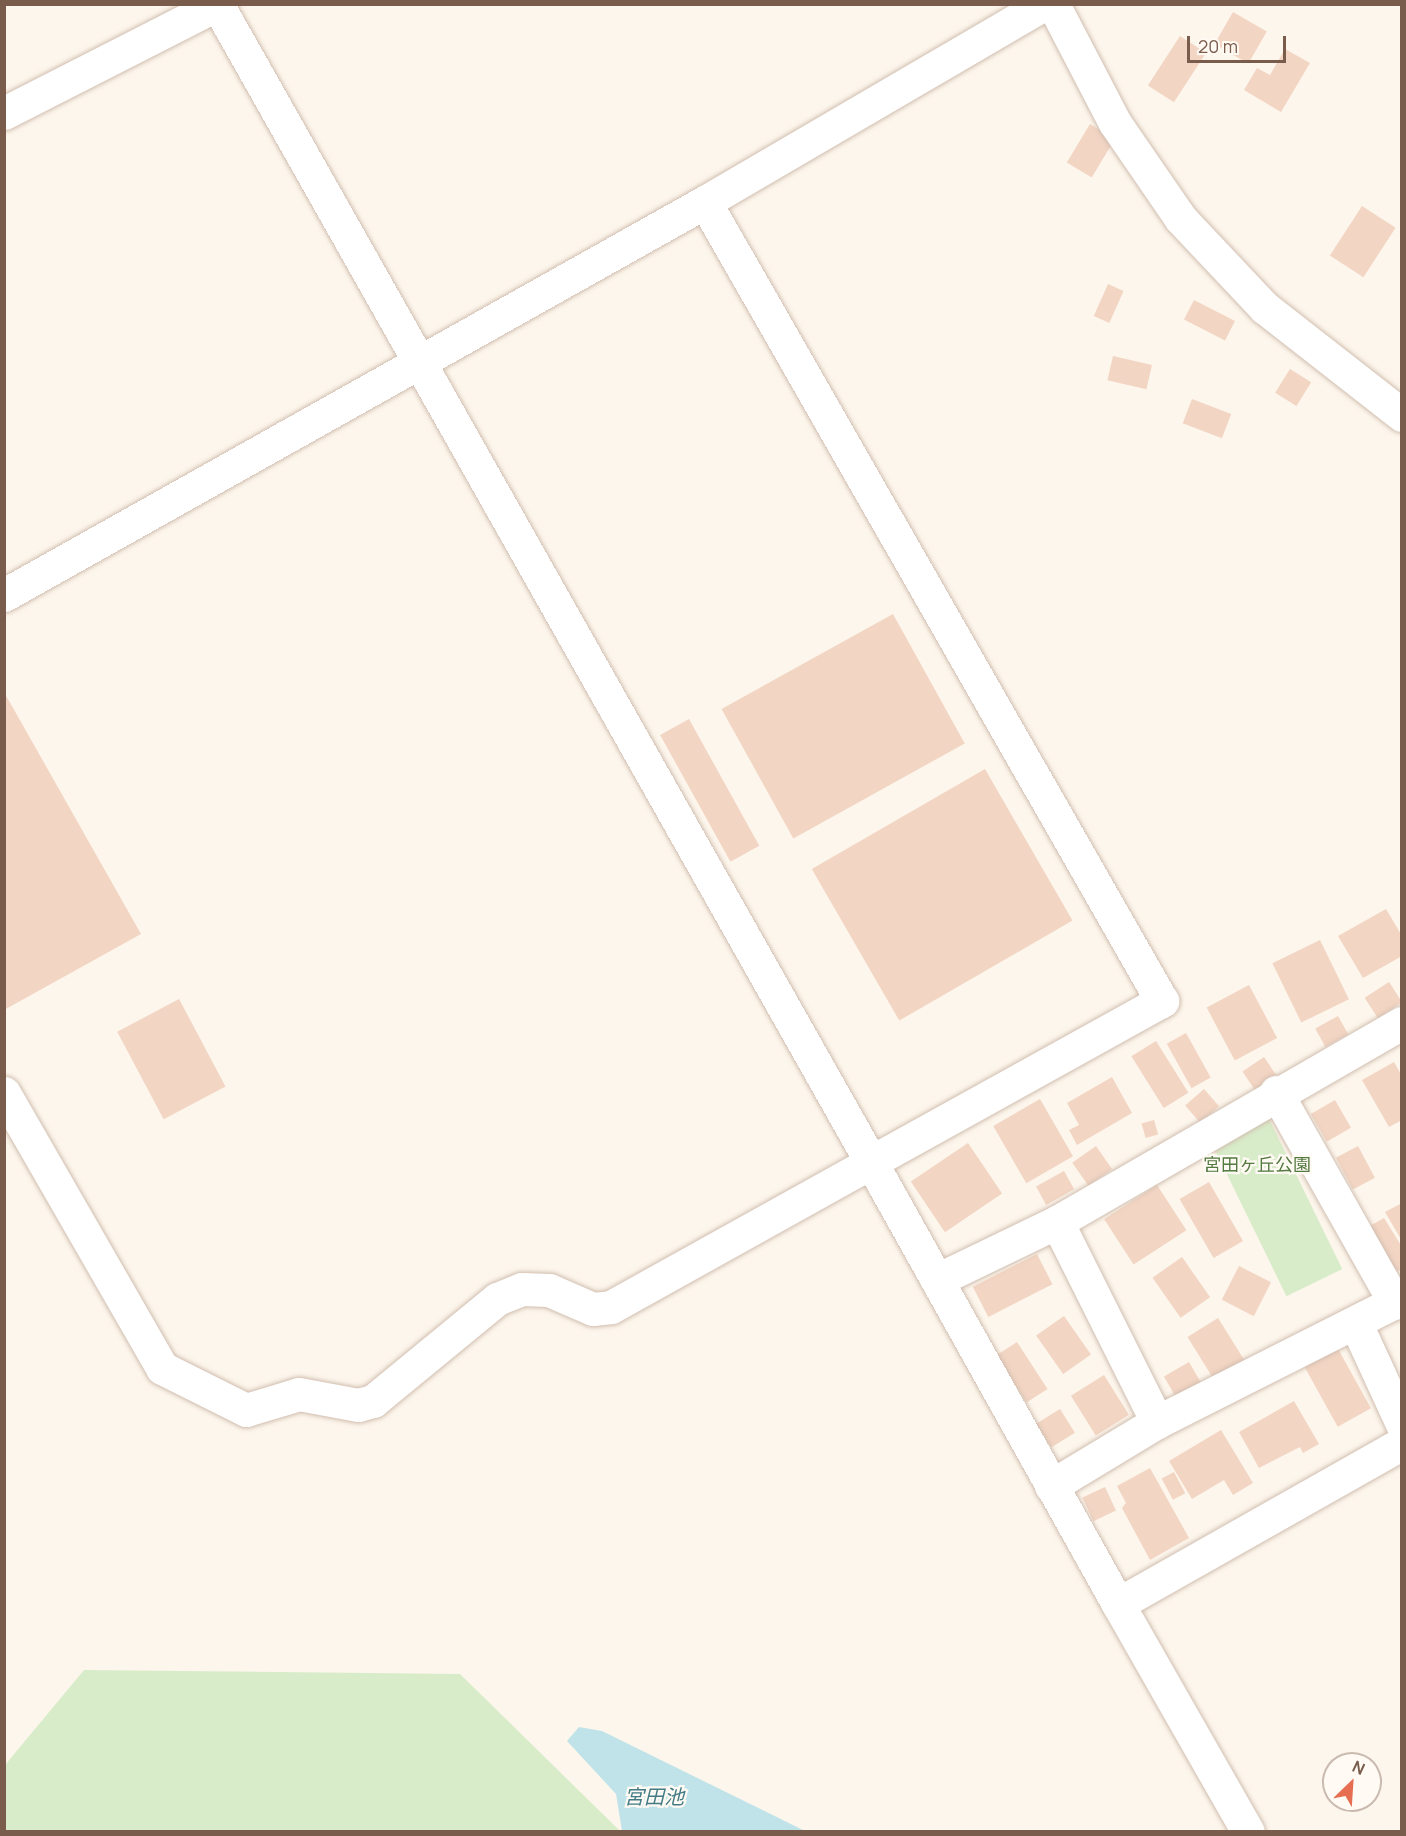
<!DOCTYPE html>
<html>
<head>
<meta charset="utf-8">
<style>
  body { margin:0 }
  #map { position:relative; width:1406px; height:1836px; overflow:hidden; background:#fdf6ec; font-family:Manrope,"Noto Sans JP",sans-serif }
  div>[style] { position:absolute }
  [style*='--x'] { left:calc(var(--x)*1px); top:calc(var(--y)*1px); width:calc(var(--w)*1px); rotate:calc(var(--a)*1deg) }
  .green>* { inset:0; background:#d8ecc9; transform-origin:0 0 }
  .water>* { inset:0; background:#bfe3e8 }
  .building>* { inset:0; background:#f3d5c3; transform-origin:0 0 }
  .roads { filter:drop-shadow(0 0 2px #d1beb0) drop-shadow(0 0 2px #d1beb0) }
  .street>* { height:33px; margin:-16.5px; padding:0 16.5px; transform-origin:16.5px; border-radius:16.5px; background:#fff }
  .secondary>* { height:33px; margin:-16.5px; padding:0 16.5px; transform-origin:16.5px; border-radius:16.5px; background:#fff }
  span { translate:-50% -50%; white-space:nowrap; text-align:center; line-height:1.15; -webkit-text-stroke:4.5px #fffaf3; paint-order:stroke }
  .park-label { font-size:18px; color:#537a41 }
  .water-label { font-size:20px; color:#437c86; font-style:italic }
  .frame { position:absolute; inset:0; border:6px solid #7a5c4d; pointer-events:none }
  .north { position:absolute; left:1322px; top:1752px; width:60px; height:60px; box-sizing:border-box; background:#fffaf3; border:2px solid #cabbb1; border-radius:50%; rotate:25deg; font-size:16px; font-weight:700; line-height:24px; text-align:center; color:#7a5c4d }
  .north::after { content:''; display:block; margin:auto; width:21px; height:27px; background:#e76f51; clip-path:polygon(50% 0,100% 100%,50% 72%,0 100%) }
  .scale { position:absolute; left:1187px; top:36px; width:99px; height:27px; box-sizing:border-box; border:3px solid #7a5c4d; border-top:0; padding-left:8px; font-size:18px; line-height:21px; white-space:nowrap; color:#7a5c4d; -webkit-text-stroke:4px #fffaf3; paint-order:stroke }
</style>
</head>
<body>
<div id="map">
  <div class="green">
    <div style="left:1269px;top:1119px;width:167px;height:62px;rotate:64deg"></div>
    <div style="clip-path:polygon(84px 1670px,460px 1674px,620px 1831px,5px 1831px,5px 1765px)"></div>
  </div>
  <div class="water">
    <div style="clip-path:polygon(579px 1727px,602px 1731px,805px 1831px,622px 1831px,616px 1794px,567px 1741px)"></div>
  </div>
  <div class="building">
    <div style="left:1233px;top:12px;width:39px;height:37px;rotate:30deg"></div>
    <div style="left:1180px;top:36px;width:31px;height:59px;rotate:33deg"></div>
    <div style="clip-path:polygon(1285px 49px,1310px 63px,1281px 112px,1244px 90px,1257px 68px,1270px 75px)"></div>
    <div style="left:1090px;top:124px;width:29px;height:45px;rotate:31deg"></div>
    <div style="left:1362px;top:206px;width:40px;height:59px;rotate:33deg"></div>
    <div style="left:1108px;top:284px;width:17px;height:35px;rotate:24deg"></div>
    <div style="left:1194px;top:300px;width:46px;height:22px;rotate:27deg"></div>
    <div style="left:1113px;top:356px;width:40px;height:25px;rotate:13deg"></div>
    <div style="left:1290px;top:369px;width:25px;height:28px;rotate:32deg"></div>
    <div style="left:1192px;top:399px;width:42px;height:26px;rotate:21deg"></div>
    <div style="left:893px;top:614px;width:148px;height:196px;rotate:61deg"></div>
    <div style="clip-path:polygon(4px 692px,141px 934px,4px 1010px)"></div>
    <div style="left:689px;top:719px;width:145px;height:33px;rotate:61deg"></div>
    <div style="left:985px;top:769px;width:175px;height:200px;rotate:60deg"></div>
    <div style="clip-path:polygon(1386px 909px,1402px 936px,1402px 956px,1363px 978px,1338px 936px)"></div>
    <div style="left:1320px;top:940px;width:66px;height:53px;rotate:64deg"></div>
    <div style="left:1389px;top:982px;width:24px;height:29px;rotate:57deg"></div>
    <div style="left:1249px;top:985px;width:60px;height:48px;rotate:62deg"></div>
    <div style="left:179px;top:999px;width:99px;height:70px;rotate:62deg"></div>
    <div style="left:1338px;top:1016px;width:21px;height:26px;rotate:61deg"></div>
    <div style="left:1186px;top:1033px;width:51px;height:22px;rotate:61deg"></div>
    <div style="left:1156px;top:1041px;width:61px;height:29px;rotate:58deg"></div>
    <div style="left:1264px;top:1057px;width:22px;height:26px;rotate:56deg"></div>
    <div style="clip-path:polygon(1394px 1062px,1402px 1076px,1402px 1120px,1389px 1127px,1362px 1080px)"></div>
    <div style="clip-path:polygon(1112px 1077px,1132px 1113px,1077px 1145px,1069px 1130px,1079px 1125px,1067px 1103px)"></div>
    <div style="left:1204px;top:1089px;width:23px;height:25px;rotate:49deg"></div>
    <div style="left:1040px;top:1099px;width:66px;height:54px;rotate:60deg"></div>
    <div style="left:1335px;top:1100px;width:32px;height:28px;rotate:60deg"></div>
    <div style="left:1154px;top:1120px;width:15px;height:13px;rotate:74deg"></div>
    <div style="left:968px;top:1143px;width:61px;height:69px;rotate:56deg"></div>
    <div style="left:1096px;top:1146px;width:28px;height:29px;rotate:55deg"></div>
    <div style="left:1358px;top:1146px;width:36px;height:25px;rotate:62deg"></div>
    <div style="left:1064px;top:1171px;width:21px;height:32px;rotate:61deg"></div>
    <div style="left:1209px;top:1182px;width:68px;height:34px;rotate:60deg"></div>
    <div style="left:1157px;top:1185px;width:54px;height:63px;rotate:57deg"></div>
    <div style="clip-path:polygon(1402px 1203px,1402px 1241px,1385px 1212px)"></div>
    <div style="clip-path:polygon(1384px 1218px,1402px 1247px,1402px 1269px,1396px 1272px,1368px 1227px)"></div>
    <div style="left:1037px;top:1254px;width:34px;height:72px;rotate:63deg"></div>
    <div style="left:1182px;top:1257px;width:49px;height:36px;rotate:55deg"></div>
    <div style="left:1239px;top:1266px;width:36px;height:38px;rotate:27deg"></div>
    <div style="left:1064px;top:1316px;width:47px;height:34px;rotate:55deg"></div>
    <div style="left:1218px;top:1318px;width:49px;height:36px;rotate:58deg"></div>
    <div style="left:1017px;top:1342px;width:56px;height:25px;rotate:57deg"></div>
    <div style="left:1337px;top:1347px;width:70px;height:38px;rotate:61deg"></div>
    <div style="left:1189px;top:1362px;width:28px;height:29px;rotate:60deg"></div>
    <div style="left:1104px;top:1375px;width:47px;height:39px;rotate:58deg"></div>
    <div style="clip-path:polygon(1294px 1401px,1319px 1444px,1303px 1453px,1300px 1447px,1259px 1468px,1239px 1432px)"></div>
    <div style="left:1060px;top:1409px;width:28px;height:28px;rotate:58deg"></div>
    <div style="clip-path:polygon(1221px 1430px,1253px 1483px,1233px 1495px,1224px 1480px,1192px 1499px,1169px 1461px)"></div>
    <div style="clip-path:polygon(1150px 1468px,1189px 1538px,1150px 1560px,1122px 1508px,1126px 1503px,1117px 1486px)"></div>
    <div style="left:1174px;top:1472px;width:24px;height:14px;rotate:62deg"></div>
    <div style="left:1105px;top:1487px;width:26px;height:25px;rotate:65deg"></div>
  </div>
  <div class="roads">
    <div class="street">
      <div style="--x:217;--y:4;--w:1330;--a:60.54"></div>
      <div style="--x:871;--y:1162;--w:333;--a:-29"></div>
      <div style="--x:1162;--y:1001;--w:920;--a:-119.77"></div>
      <div style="--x:4;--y:113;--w:240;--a:-27"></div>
      <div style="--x:4;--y:595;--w:804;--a:-29.28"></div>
      <div style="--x:705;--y:202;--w:393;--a:-30.3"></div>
      <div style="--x:1276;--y:1092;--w:242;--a:60.6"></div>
      <div style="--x:4;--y:1093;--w:317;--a:60.1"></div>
      <div style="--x:162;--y:1368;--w:94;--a:26.6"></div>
      <div style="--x:246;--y:1410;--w:55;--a:-16.8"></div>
      <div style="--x:299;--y:1394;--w:60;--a:10.6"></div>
      <div style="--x:358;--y:1405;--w:16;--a:-15"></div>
      <div style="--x:373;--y:1401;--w:161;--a:-39.4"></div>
      <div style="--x:497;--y:1299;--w:27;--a:-22"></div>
      <div style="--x:522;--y:1289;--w:27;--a:2"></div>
      <div style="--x:549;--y:1290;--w:48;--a:23.4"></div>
      <div style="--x:593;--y:1309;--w:18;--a:-6"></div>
      <div style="--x:611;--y:1307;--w:298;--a:-29.1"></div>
      <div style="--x:871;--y:1162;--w:506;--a:60.8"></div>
      <div style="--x:1118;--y:1604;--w:326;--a:-29.5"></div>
      <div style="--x:1057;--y:1222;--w:224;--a:63.4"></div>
      <div style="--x:939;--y:1279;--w:131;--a:-25.8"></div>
      <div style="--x:1057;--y:1222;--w:398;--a:-30"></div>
      <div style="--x:1356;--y:1324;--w:110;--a:65.3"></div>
      <div style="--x:1051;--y:1486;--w:124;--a:-31.1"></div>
      <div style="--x:1157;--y:1422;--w:275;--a:-26.8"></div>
      <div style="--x:1118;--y:1604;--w:262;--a:60.3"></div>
    </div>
    <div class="secondary">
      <div style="--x:1053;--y:4;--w:134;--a:62.5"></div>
      <div style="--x:1115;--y:123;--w:116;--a:55.5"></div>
      <div style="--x:1181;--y:219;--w:122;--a:46.7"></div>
      <div style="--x:1265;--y:308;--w:174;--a:38"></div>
    </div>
  </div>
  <div class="park-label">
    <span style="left:1257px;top:1164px">宮田ヶ丘公園</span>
  </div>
  <div class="water-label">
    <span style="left:654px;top:1796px">宮田池</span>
  </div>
  <div class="frame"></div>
  <div class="north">N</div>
  <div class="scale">20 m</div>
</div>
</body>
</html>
